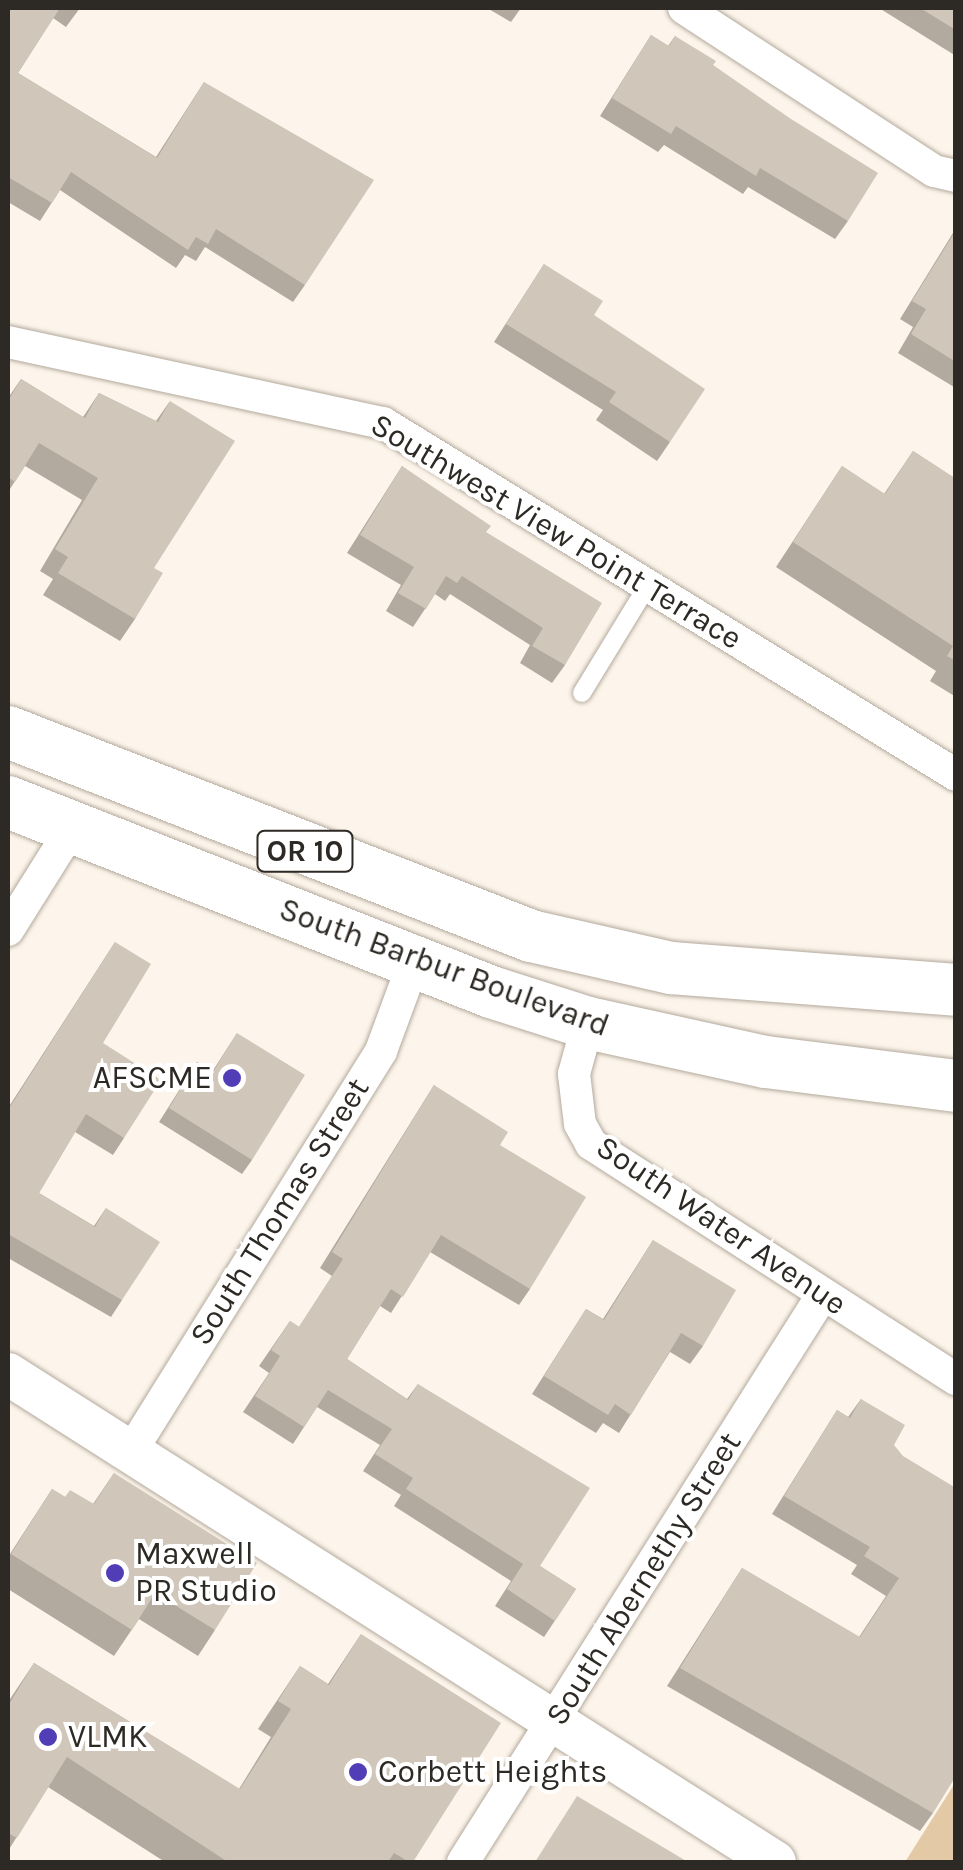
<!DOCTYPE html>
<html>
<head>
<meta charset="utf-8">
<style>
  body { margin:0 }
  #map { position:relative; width:963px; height:1870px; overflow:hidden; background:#fdf5eb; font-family:Karla,sans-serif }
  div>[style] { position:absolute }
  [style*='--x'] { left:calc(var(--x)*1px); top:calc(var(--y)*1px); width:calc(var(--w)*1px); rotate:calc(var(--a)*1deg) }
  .green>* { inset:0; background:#e3c9a6 }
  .roads { filter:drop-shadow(0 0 2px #b3a99d) drop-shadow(0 0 2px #b3a99d) }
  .service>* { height:18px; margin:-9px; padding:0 9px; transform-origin:9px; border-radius:9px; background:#fff }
  .minor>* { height:32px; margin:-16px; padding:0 16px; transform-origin:16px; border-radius:16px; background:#fff }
  .tertiary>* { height:42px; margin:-21px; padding:0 21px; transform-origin:21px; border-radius:21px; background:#fff }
  .primary>* { height:52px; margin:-26px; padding:0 26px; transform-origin:26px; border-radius:26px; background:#fff }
  .wall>* { inset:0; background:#b3aa9f }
  .building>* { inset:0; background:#d0c6b9 }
  .dots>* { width:28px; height:28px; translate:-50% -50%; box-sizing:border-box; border:5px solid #fff; border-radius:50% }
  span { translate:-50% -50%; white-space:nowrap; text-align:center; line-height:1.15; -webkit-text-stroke:8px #fff; paint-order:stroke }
  .shield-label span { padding:2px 8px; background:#fff; border:2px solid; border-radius:8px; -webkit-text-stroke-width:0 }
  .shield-label { font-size:30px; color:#2d2924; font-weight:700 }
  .street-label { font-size:32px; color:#2d2924 }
  .poi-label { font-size:32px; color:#2d2924 }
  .right { translate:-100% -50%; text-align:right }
  .left { translate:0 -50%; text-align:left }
  .frame { position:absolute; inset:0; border:10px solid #2d2924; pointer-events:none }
</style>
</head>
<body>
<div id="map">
  <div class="green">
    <div style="clip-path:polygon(955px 1783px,955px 1862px,905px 1862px)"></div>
  </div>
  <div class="roads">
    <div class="service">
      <div style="--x:582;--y:693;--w:127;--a:-58.6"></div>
    </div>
    <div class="minor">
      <div style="--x:684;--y:8;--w:298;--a:33.1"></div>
      <div style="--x:934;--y:171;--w:23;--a:13"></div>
      <div style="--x:8;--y:342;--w:384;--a:12.2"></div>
      <div style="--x:383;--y:423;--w:672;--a:31.56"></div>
      <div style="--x:8;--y:930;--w:120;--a:-57.9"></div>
      <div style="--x:588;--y:1023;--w:53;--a:105.4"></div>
      <div style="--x:574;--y:1074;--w:50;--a:83.2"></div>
      <div style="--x:580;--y:1124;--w:23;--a:61"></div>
      <div style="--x:591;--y:1144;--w:434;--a:32.8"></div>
      <div style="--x:130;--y:1453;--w:474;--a:-58"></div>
      <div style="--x:381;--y:1051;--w:95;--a:-69.7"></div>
      <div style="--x:463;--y:1862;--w:672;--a:-57.63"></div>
    </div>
    <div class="tertiary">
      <div style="--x:8;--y:1374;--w:909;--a:32.47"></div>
    </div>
    <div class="primary">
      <div style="--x:8;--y:732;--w:561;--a:21.31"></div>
      <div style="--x:531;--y:936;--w:144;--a:12.9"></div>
      <div style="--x:671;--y:968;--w:286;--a:4.4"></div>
      <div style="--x:8;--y:802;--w:519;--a:21.47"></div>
      <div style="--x:491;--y:992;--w:102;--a:17.7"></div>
      <div style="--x:588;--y:1023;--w:182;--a:12.4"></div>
      <div style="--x:766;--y:1062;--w:192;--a:7.2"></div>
    </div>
  </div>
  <div class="wall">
    <div style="clip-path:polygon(8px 8px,80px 8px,66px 27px,53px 18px,18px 73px,156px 157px,204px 82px,305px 285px,293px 302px,205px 247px,196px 261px,185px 255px,176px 268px,60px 190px,40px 221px,8px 202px)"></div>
    <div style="clip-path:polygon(487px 8px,521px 8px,511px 22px)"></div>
    <div style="clip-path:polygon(879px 8px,956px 8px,956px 56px)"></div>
    <div style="clip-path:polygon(651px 35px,668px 46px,675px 36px,713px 65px,848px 221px,835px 239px,748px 187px,743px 194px,664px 145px,658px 152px,600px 116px)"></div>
    <div style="clip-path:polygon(956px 228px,956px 384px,954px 387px,898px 353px,913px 327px,900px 319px)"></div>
    <div style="clip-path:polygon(544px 264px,594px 315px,670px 442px,657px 461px,596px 420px,603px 410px,494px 342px)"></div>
    <div style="clip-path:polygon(21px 379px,83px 417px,99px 393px,156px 421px,170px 401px,154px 568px,135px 619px,120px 641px,43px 595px,53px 579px,40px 571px,82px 500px,25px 466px,8px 492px,8px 398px)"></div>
    <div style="clip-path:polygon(913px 451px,956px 479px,956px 697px,930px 681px,936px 671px,776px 567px,842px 466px,884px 494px)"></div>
    <div style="clip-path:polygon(402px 466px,486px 532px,565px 665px,552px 683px,520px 663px,530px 645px,450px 594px,445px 601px,435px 594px,413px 627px,386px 611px,401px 585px,347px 553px)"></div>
    <div style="clip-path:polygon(115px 942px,103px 1043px,124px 1138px,113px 1155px,75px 1132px,39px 1193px,94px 1226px,106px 1208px,122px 1300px,111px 1317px,8px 1258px,8px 1108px)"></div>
    <div style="clip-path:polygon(237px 1033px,252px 1160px,242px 1174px,159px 1122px,197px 1062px,212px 1072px)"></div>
    <div style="clip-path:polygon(434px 1085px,500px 1145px,530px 1289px,519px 1305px,430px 1252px,391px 1313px,380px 1306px,347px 1359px,407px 1399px,418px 1384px,540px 1566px,576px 1589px,544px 1637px,495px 1606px,511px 1581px,394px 1506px,401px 1495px,363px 1471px,380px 1445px,317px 1407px,293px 1444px,243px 1412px,269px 1373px,259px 1366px,290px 1321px,299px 1327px,332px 1276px,320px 1268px)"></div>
    <div style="clip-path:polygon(653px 1240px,703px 1346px,690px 1364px,670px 1352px,619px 1433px,603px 1423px,596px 1433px,532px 1394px,586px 1309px,603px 1319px)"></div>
    <div style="clip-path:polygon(861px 1399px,894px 1445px,933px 1813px,920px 1831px,667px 1686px,742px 1568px,859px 1637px,886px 1596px,851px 1574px,857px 1565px,772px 1514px,837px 1410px,848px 1417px)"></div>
    <div style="clip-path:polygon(114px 1473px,215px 1630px,198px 1656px,139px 1619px,114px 1656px,8px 1589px,8px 1557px,52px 1489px,65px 1497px,93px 1504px)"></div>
    <div style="clip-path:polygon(361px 1634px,413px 1862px,165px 1862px,48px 1787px,8px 1851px,8px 1702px,34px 1663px,239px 1789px,271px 1737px,258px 1729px,300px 1666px,328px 1684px)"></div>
  </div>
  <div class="building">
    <div style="clip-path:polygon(8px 8px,60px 8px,18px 73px,157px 158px,204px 82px,374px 180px,305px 285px,216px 229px,208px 244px,196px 237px,188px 250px,71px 172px,52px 203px,8px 177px)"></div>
    <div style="clip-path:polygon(920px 8px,956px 8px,956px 30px)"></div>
    <div style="clip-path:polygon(651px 35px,669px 46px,675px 36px,716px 61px,713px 65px,791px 119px,878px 173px,848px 221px,760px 168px,756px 176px,676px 126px,671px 134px,612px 98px)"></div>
    <div style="clip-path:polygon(956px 230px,956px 362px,911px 334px,926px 309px,912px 301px)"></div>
    <div style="clip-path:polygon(544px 264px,603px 301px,594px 315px,705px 389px,670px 442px,609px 402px,616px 392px,506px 324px)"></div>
    <div style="clip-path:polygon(21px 379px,85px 418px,99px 393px,158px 422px,170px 401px,235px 441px,154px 568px,163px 573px,135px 619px,58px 573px,68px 557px,55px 549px,98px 478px,39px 443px,15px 482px,8px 477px,8px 401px)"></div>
    <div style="clip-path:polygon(913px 451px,956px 479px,956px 661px,947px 656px,953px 646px,793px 542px,842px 466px,885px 494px)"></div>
    <div style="clip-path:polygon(402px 466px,491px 526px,486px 532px,602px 603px,565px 665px,532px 646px,543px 628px,462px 576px,457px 583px,446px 576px,426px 609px,398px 593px,414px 567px,360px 535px)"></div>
    <div style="clip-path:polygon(115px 942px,151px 964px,103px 1043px,161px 1080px,124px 1138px,86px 1114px,39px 1193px,95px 1227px,106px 1208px,160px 1242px,122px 1300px,8px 1234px,8px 1110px)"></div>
    <div style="clip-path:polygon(237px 1033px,305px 1075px,252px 1160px,169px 1108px,197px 1062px,213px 1072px)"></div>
    <div style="clip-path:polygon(434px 1085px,508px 1132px,500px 1145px,586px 1197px,530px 1289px,441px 1235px,403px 1297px,391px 1289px,347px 1359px,408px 1400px,418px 1384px,590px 1488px,540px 1566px,576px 1589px,555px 1621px,507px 1589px,523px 1564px,406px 1489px,413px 1478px,375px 1454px,392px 1429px,328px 1390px,304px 1427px,255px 1396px,280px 1356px,271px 1350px,290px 1321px,299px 1327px,343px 1259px,332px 1252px)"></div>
    <div style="clip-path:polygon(653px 1240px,736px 1290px,703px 1346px,681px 1333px,631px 1415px,615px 1404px,608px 1415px,544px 1376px,586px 1309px,604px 1320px)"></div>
    <div style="clip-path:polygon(861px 1399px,905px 1425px,894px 1445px,903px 1456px,956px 1488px,956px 1776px,933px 1813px,680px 1668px,742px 1568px,860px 1637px,899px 1578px,864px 1556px,870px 1547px,784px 1496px,837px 1410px,850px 1418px)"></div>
    <div style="clip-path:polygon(114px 1473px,257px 1563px,215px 1630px,155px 1593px,132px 1630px,11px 1554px,52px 1489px,65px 1497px,70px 1490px,94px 1504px)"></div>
    <div style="clip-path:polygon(361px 1634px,501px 1723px,413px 1862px,409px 1862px,394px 1853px,388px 1862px,228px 1862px,67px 1757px,17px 1838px,8px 1833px,8px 1706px,34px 1663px,240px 1789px,291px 1709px,278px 1701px,300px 1666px,329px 1685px)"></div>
    <div style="clip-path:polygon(577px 1796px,688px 1862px,535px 1862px)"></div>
  </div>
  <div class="dots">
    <div style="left:232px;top:1078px;background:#513eb6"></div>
    <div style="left:115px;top:1573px;background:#513eb6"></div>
    <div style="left:48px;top:1737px;background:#513eb6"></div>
    <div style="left:358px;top:1772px;background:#513eb6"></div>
  </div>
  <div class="shield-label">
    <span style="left:305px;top:851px">OR 10</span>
  </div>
  <div class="street-label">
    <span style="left:556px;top:532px;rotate:31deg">Southwest View Point Terrace</span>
    <span style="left:444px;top:968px;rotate:20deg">South Barbur Boulevard</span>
    <span style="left:280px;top:1212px;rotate:-58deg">South Thomas Street</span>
    <span style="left:721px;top:1226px;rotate:34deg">South Water Avenue</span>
    <span style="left:644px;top:1579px;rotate:-58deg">South Abernethy Street</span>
  </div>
  <div class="poi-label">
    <span class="right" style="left:212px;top:1078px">AFSCME</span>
    <span class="left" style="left:135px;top:1573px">Maxwell<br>PR Studio</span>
    <span class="left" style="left:68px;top:1737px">VLMK</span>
    <span class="left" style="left:378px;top:1772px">Corbett Heights</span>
  </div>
  <div class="frame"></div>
</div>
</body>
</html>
